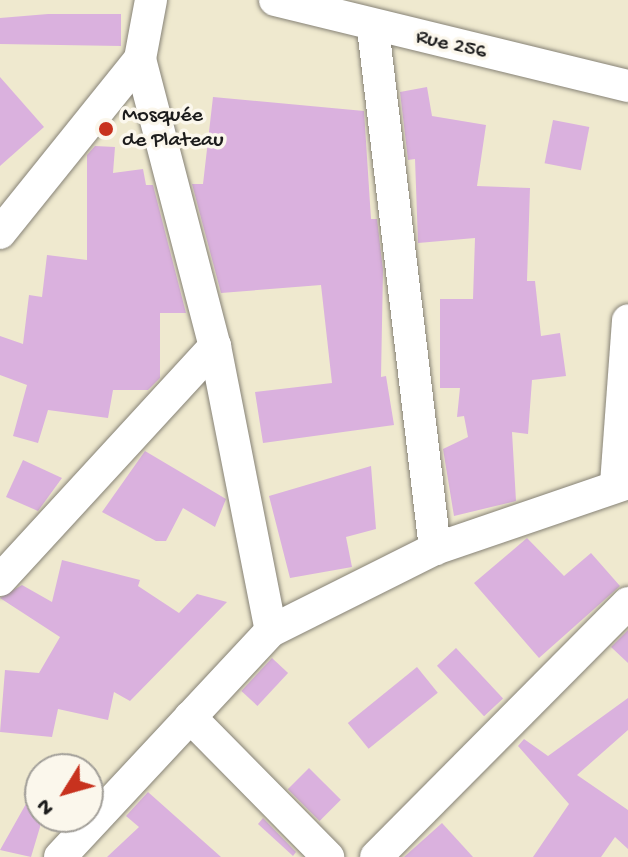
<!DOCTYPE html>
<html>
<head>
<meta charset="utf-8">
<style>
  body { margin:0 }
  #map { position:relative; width:628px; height:857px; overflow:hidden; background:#efe9cf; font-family:"Gochi Hand",sans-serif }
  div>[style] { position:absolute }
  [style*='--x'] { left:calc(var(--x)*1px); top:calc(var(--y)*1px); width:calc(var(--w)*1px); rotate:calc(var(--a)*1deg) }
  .building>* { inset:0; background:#dab1de; transform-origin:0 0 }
  .roads { filter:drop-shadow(0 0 2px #868276) drop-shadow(0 0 2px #868276) }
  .minor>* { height:32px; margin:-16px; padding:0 16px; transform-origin:16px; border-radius:16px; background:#fff }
  .dots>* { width:22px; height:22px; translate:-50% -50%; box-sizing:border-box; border:4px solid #fbf7ec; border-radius:50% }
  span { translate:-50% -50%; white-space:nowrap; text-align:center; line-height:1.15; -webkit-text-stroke:7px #fbf7ec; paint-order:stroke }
  .street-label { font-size:22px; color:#1c1c1c }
  .poi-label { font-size:22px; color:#1c1c1c }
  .left { translate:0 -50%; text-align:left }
  .north { position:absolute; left:24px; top:753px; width:80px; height:80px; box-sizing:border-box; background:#fbf7ec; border:2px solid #a29f99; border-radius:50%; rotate:233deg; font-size:22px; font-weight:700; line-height:32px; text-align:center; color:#1c1c1c }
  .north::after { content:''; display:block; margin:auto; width:28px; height:36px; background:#c8321e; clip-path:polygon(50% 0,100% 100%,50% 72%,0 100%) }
</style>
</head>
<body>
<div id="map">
  <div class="building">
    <div style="clip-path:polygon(48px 14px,121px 14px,121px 46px,0 44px,0 18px)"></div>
    <div style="clip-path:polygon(0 77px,44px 127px,0 166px)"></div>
    <div style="clip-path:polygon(427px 87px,432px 116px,486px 125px,477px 186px,530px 188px,527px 281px,535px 281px,541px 336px,560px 333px,566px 376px,532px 380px,528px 434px,512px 432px,516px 501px,454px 516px,443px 449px,468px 437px,464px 416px,457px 417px,460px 388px,440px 388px,440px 299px,473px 299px,475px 238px,418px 243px,415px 159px,408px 160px,400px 92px)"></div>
    <div style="clip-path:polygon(213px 97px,364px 111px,371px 219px,377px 219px,383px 270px,381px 377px,386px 376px,394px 425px,263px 443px,255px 392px,332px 383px,321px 285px,221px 293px,192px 184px,203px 184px)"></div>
    <div style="left:553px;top:120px;width:37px;height:44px;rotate:11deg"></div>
    <div style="clip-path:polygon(95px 146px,115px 147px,113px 173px,143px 169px,146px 185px,153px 185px,186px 313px,160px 313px,160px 378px,148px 390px,113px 390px,108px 418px,48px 410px,38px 443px,13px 436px,27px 385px,0 375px,0 336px,23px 344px,29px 295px,42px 297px,47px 255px,87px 260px,87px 155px)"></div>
    <div style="clip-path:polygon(145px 451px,226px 499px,215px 527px,183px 508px,166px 541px,156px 541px,102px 512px)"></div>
    <div style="clip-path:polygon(23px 460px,62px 478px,38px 511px,6px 497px)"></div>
    <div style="clip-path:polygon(371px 466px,376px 529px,346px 537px,352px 567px,290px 578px,269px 496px)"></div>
    <div style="clip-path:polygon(527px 538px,564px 576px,591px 553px,620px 586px,539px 658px,474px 583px)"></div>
    <div style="clip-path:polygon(62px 560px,140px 580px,138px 586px,179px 613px,197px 594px,227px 602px,130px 701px,114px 692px,108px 720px,58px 709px,52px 737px,0 732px,5px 670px,39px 673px,60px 637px,0 598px,22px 585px,52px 602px)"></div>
    <div style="clip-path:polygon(628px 630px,628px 663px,611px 647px)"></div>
    <div style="left:456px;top:648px;width:69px;height:26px;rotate:47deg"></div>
    <div style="left:272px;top:658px;width:22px;height:45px;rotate:43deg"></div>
    <div style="left:417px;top:667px;width:33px;height:89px;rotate:51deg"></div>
    <div style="clip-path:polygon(628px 698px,628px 730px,577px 775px,628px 810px,628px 849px,615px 837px,601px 857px,533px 857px,569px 804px,518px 746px,524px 739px,548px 756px)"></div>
    <div style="left:309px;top:768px;width:45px;height:30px;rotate:45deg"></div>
    <div style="clip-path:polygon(40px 779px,37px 817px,43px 817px,31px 857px,0 850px)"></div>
    <div style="clip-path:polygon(148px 792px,221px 857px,107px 857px,139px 827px,126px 816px)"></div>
    <div style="clip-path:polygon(263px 818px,296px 852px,293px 856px,258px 824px)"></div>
    <div style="clip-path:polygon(442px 823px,473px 857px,404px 857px)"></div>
  </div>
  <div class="roads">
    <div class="minor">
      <div style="--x:151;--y:0;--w:60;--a:100.6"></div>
      <div style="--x:140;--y:59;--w:297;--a:75.4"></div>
      <div style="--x:215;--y:346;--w:290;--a:78.9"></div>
      <div style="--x:275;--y:0;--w:363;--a:13.7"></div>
      <div style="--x:373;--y:28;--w:525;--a:83.21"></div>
      <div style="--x:0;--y:233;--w:223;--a:-51.2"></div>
      <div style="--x:616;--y:484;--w:164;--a:-85.8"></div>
      <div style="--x:0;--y:580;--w:318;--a:-47.4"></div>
      <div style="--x:190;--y:717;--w:197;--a:45.4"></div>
      <div style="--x:60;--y:857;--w:309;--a:-47"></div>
      <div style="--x:271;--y:631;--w:183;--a:-26.6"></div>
      <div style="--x:435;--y:549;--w:204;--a:-18.9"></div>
      <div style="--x:376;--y:857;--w:358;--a:-45.2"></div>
    </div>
  </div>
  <div class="dots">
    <div style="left:106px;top:129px;background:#c8321e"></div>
  </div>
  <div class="street-label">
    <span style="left:451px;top:46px;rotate:13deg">Rue 256</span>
  </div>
  <div class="poi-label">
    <span class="left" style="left:122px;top:129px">Mosquée<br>de Plateau</span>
  </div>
  <div class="north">N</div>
</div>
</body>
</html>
